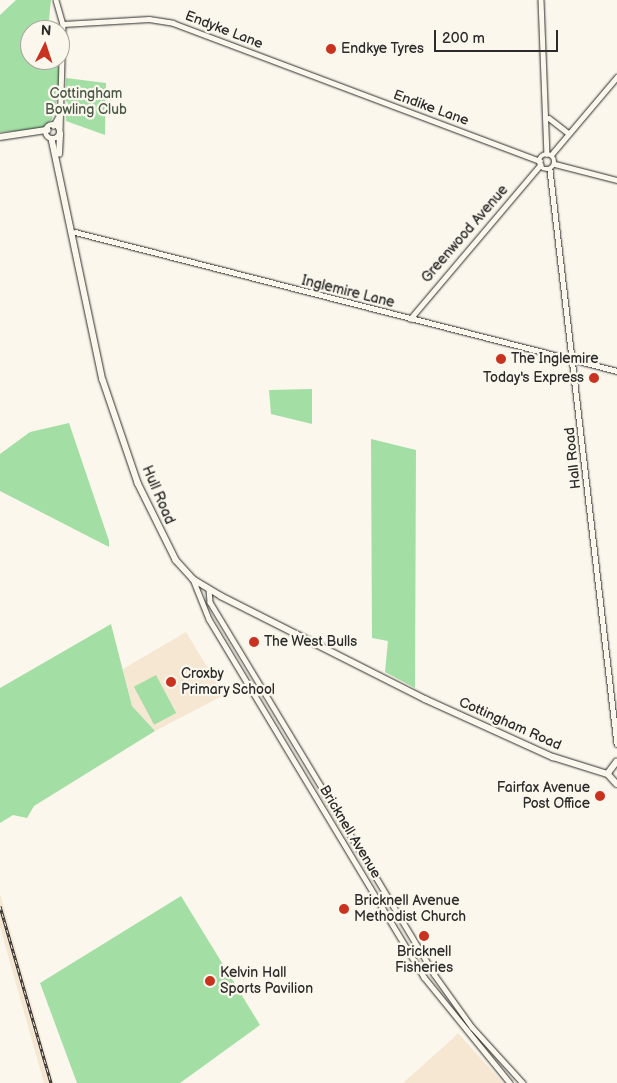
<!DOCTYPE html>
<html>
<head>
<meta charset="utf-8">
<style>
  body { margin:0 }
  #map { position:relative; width:617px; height:1083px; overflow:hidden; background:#fbf7ec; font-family:"Balsamiq Sans",sans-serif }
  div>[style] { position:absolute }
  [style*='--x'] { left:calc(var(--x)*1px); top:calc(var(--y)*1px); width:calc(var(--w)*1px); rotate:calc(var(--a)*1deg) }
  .built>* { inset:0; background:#f6e7d3 }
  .green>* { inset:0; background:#a3dea4; transform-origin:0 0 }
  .roads { filter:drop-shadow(0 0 1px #2b2b2b) drop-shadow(0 0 1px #2b2b2b) }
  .minor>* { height:4.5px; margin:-2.25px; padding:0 2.25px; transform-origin:2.25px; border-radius:2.25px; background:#fbf7ec }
  .minor>.ring { margin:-2.25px; padding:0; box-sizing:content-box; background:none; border:4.5px solid #fbf7ec; border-radius:50% }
  .major>* { height:5.5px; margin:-2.75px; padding:0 2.75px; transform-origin:2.75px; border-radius:2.75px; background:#fbf7ec }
  .major>.ring { margin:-2.75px; padding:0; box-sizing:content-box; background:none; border:5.5px solid #fbf7ec; border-radius:50% }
  .rail>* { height:3px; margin-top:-1.5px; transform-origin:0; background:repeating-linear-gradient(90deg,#fbf7ec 0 4px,#2b2b2b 0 8px); box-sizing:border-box; border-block:1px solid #2b2b2b }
  .dots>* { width:14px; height:14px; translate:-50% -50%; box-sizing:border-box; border:2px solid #fbf7ec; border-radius:50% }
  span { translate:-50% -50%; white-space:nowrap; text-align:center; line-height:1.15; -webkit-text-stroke:4.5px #fbf7ec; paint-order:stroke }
  .street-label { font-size:14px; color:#2b2b2b }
  .poi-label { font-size:14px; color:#2b2b2b }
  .left { translate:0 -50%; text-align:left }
  .right { translate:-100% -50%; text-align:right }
  .park-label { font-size:14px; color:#495849 }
  .north { position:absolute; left:20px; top:20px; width:50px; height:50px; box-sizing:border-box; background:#fbf7ec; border:1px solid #a8a59f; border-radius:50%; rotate:4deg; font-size:14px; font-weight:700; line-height:20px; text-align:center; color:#2b2b2b }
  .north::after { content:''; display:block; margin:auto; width:18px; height:22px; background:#c8321e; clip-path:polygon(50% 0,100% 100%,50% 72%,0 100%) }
  .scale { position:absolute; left:434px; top:30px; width:124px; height:22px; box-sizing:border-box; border:2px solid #2b2b2b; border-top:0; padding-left:6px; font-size:15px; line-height:18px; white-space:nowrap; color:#2b2b2b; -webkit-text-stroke:4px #fbf7ec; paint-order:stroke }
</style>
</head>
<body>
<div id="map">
  <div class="built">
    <div style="clip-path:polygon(186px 632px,224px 695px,155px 731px,132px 706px,123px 669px)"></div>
    <div style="clip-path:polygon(0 894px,54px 1083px,44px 1083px,0 927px)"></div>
    <div style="clip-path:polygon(458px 1033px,503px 1083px,403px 1083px,449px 1042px)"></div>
  </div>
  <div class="green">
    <div style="clip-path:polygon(16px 0,51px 0,48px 30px,30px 30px,30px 60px,58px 60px,60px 86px,52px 119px,43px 129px,0 132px,0 15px)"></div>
    <div style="clip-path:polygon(66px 78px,106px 83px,105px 135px,66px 121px)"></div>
    <div style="clip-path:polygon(312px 389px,312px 424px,271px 414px,269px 390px)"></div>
    <div style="clip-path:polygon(69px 423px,109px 541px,109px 547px,0 491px,0 454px,30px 432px)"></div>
    <div style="clip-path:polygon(371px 439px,416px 450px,415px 688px,385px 672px,388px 641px,372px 638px)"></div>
    <div style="clip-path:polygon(111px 624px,132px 706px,155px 731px,34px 806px,27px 818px,13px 815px,0 823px,0 688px)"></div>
    <div style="left:156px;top:675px;width:43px;height:25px;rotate:62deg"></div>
    <div style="clip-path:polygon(181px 896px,260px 1025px,180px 1083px,77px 1083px,40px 983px)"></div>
  </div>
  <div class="roads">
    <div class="minor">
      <div style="--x:56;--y:0;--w:25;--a:74"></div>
      <div style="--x:63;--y:24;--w:106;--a:91.6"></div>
      <div style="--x:541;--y:0;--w:154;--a:87.8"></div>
      <div style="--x:63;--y:24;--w:86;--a:-3.3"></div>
      <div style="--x:149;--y:19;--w:24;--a:9"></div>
      <div style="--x:173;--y:23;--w:392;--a:20.6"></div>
      <div style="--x:549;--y:118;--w:24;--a:38"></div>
      <div style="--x:53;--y:126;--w:14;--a:-60"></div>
      <div class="ring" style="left:539px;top:154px;width:11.5px;height:11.5px"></div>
      <div style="--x:551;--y:155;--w:102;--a:-49.8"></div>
      <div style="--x:555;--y:164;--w:64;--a:14.5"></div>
      <div style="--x:550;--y:170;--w:578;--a:83.34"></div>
      <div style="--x:75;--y:232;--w:560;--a:14.38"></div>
      <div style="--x:410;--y:319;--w:202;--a:-49.8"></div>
      <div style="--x:193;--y:579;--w:43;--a:68.2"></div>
      <div style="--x:209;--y:619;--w:418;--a:59"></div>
      <div style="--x:424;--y:977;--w:136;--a:50.9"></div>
      <div style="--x:209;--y:590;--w:12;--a:85"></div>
      <div style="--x:210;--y:602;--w:434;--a:58.9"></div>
      <div style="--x:434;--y:974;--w:65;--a:54.4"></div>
      <div style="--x:472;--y:1027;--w:76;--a:47.7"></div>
    </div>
    <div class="major">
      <div class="ring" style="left:46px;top:125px;width:8.5px;height:8.5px"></div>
      <div style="--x:0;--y:137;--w:48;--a:-8.5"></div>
      <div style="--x:52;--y:139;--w:246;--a:78.1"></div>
      <div style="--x:103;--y:380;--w:109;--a:71.2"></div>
      <div style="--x:138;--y:483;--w:86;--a:63.7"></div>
      <div style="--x:176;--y:560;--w:25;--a:48"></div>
      <div style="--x:193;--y:579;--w:33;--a:31"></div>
      <div style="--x:221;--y:596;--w:229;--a:26.8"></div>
      <div style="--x:425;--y:699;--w:141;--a:24.4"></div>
      <div style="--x:553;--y:757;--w:58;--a:17.2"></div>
      <div style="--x:59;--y:154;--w:20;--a:-87"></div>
      <div style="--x:617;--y:762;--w:15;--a:127"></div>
      <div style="--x:608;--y:774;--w:13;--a:48"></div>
    </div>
  </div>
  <div class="rail">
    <div style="--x:0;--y:906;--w:184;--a:73.9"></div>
  </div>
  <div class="dots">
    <div style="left:331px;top:49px;background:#c8321e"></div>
    <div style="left:501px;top:359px;background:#c8321e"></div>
    <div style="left:594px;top:378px;background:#c8321e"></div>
    <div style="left:254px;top:642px;background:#c8321e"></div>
    <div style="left:171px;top:682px;background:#c8321e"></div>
    <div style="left:600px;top:796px;background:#c8321e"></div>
    <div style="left:344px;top:909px;background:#c8321e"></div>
    <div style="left:424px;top:936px;background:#c8321e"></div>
    <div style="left:210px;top:981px;background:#c8321e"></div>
  </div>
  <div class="street-label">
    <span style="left:224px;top:30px;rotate:21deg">Endyke Lane</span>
    <span style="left:431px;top:108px;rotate:20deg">Endike Lane</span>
    <span style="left:465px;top:234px;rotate:-49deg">Greenwood Avenue</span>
    <span style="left:348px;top:292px;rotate:14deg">Inglemire Lane</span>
    <span style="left:573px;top:458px;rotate:-96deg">Hall Road</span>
    <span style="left:158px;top:495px;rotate:67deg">Hull Road</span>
    <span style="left:510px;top:724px;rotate:24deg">Cottingham Road</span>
    <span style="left:350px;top:832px;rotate:59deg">Bricknell Avenue</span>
  </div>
  <div class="poi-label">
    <span class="left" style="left:341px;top:49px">Endkye Tyres</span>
    <span class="left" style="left:511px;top:359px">The Inglemire</span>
    <span class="right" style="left:584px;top:378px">Today's Express</span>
    <span class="left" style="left:264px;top:642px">The West Bulls</span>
    <span class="left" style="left:181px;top:682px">Croxby<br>Primary School</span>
    <span class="right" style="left:590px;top:796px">Fairfax Avenue<br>Post Office</span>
    <span class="left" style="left:354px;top:909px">Bricknell Avenue<br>Methodist Church</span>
    <span style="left:424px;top:960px">Bricknell<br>Fisheries</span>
    <span class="left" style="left:220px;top:981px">Kelvin Hall<br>Sports Pavilion</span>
  </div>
  <div class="park-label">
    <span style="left:86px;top:102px">Cottingham<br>Bowling Club</span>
  </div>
  <div class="north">N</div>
  <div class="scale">200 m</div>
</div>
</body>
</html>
